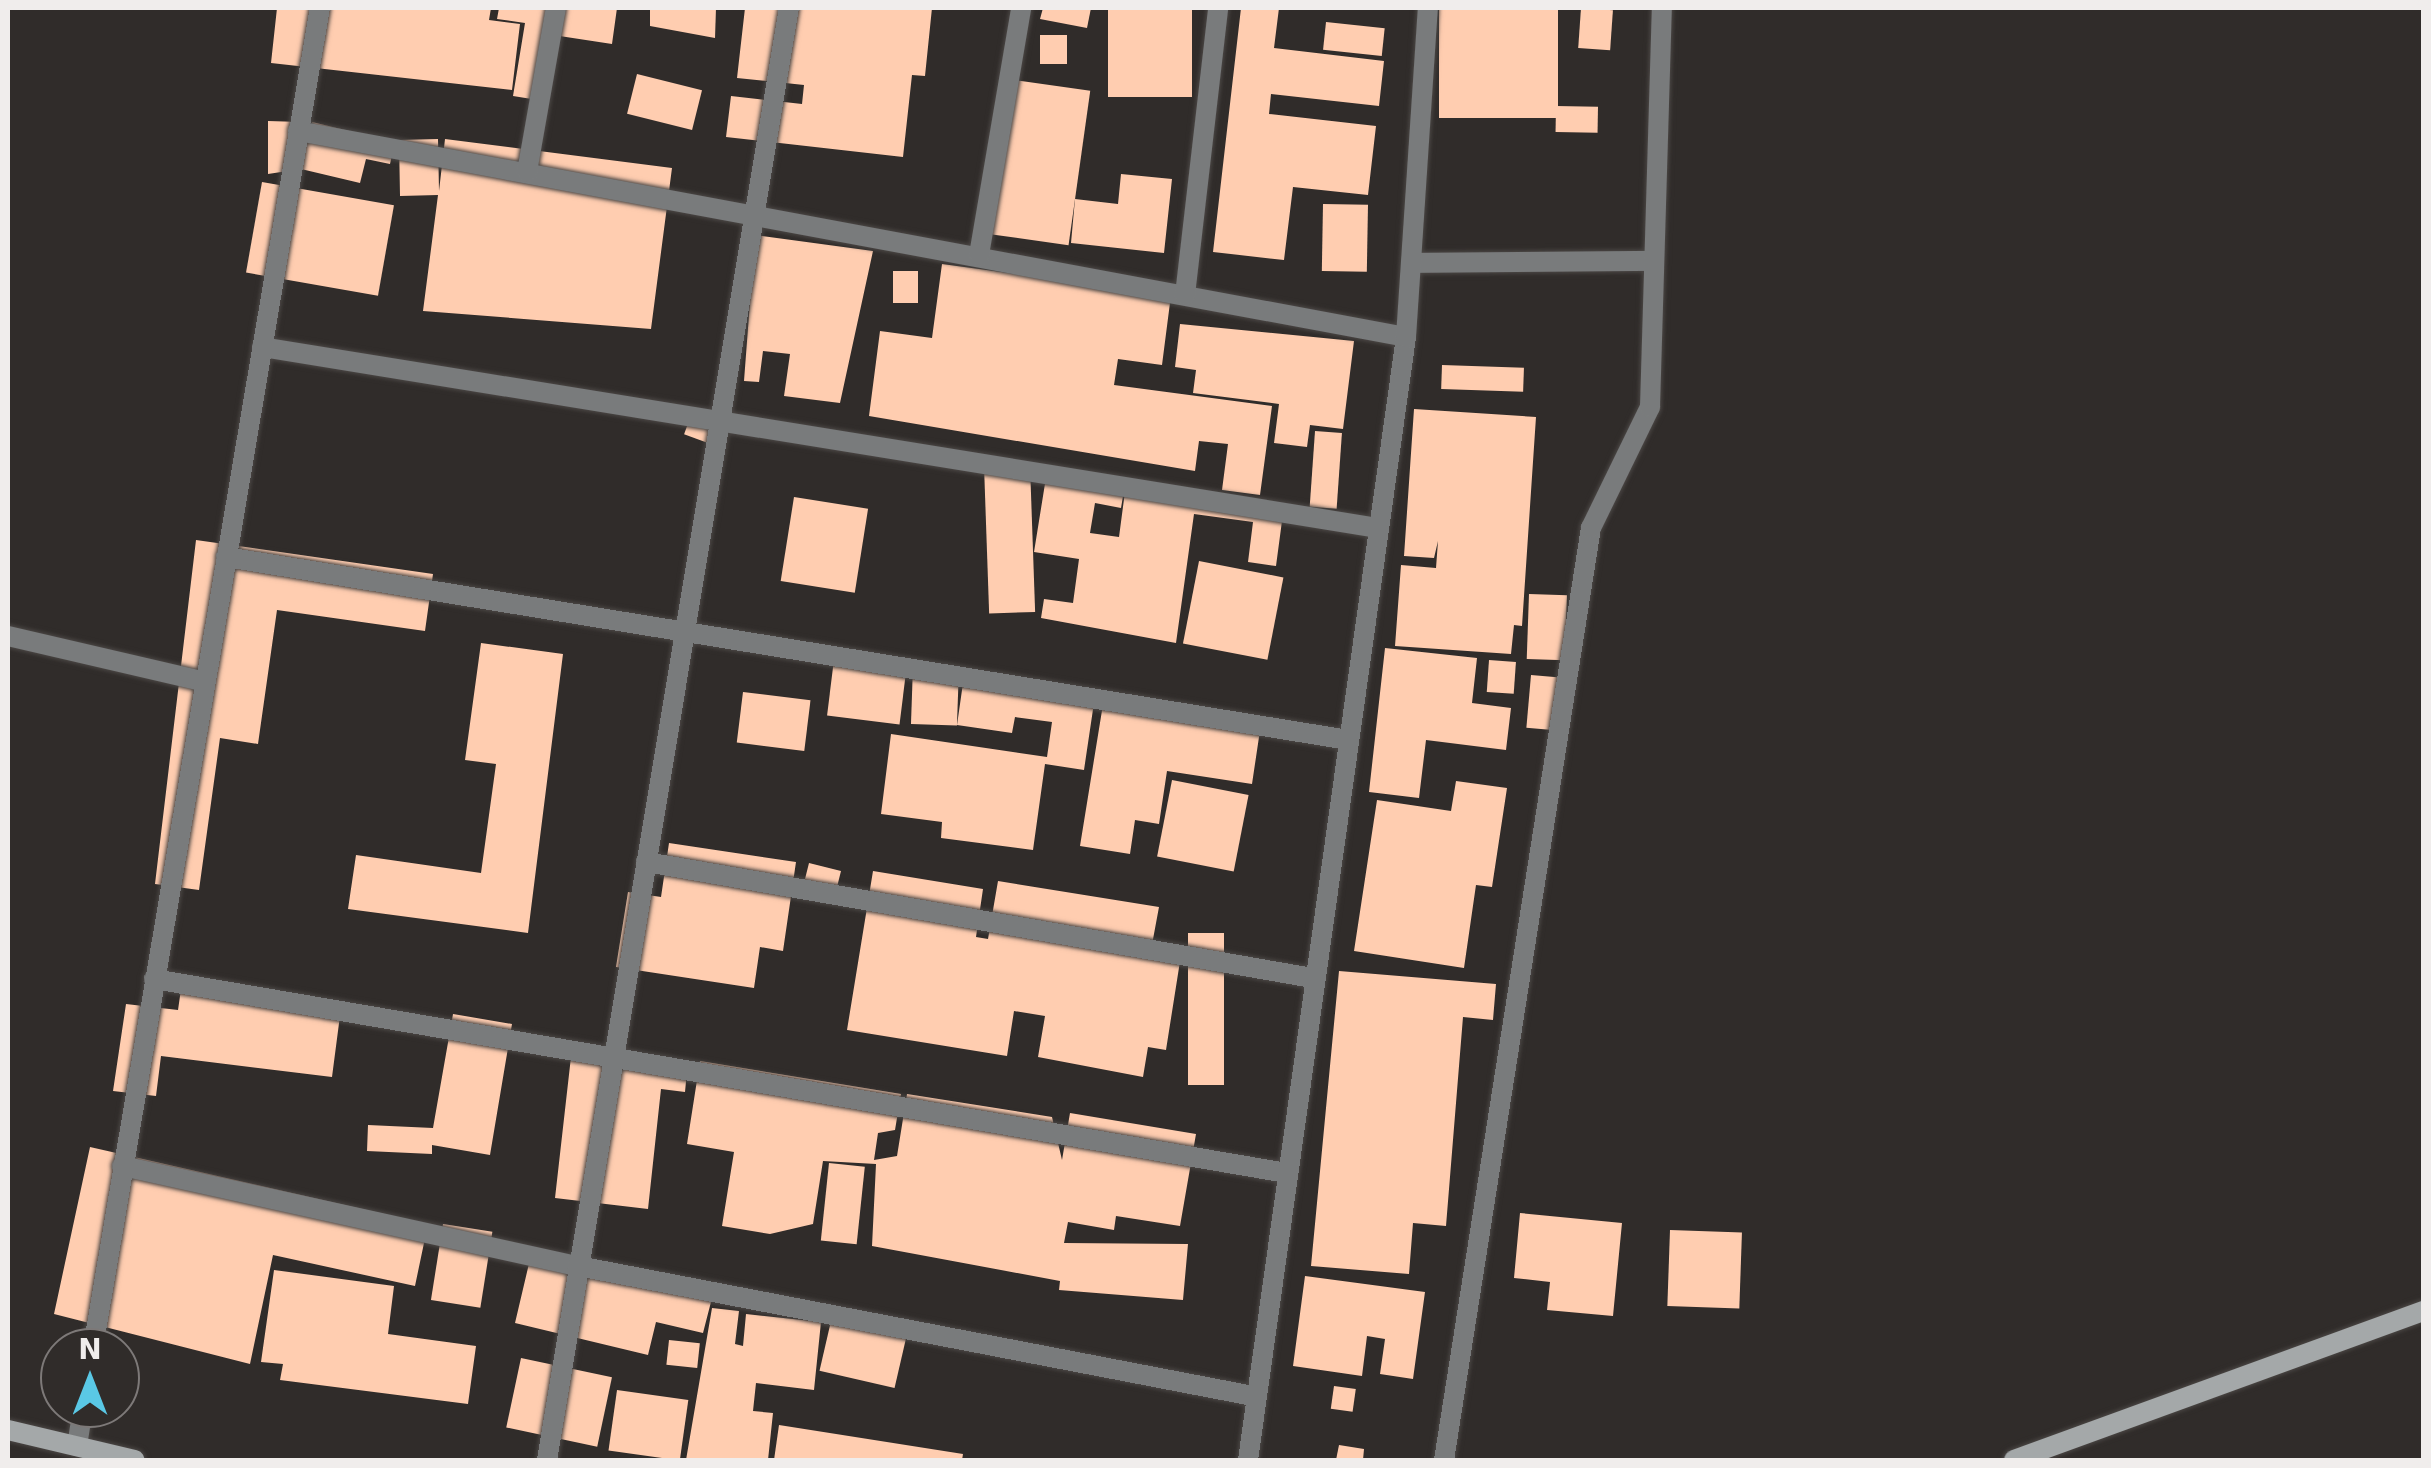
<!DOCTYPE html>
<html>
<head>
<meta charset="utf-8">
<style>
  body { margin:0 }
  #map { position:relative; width:2431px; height:1468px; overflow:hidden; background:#302c2a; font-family:"DejaVu Sans",sans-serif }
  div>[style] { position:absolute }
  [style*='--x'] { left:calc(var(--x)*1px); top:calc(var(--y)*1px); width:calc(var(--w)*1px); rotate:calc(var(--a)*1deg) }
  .building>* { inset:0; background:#ffcdb0; transform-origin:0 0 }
  .roads { filter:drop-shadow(0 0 2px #4b4745) drop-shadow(0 0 2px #4b4745) }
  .street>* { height:20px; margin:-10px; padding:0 10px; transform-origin:10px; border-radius:10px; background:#797b7c }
  .secondary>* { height:20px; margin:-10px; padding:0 10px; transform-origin:10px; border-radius:10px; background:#a4a8a9 }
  span { translate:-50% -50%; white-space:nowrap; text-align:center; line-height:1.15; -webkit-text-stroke:10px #302c2a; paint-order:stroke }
  .frame { position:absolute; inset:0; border:10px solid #f0edec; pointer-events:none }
  .north { position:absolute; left:40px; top:1328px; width:100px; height:100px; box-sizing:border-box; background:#302c2a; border:2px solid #7d7978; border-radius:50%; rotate:0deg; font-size:28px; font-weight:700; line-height:40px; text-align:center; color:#f0edec }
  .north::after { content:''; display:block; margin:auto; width:35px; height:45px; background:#5ac8e5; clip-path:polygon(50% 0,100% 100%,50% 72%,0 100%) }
</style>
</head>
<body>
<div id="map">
  <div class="building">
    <div style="clip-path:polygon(277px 8px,491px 8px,489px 20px,520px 24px,512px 90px,271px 63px)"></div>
    <div style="clip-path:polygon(499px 8px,617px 8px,612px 44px,553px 35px,544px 101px,513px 96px,525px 23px,497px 19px)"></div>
    <div style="clip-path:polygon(650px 8px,716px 8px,715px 38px,650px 26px)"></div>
    <div style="clip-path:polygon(745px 8px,932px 8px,925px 76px,912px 75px,903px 157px,726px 137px,731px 96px,802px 104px,804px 85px,737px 78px)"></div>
    <div style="clip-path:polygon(1043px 8px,1091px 8px,1087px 28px,1040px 19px)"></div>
    <div style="left:1108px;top:8px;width:84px;height:89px"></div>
    <div style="clip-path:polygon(1241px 8px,1279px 8px,1274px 48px,1384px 61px,1379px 106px,1271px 94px,1269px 114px,1376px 126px,1368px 195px,1293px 187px,1284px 260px,1213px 252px)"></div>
    <div style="left:1439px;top:8px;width:119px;height:110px"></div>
    <div style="left:1581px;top:8px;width:32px;height:40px;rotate:4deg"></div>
    <div style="left:1326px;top:22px;width:59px;height:28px;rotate:6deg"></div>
    <div style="left:1040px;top:35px;width:27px;height:29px"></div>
    <div style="left:637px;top:74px;width:67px;height:41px;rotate:14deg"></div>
    <div style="left:1014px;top:80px;width:77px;height:156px;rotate:8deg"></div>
    <div style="left:1556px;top:106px;width:42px;height:26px;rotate:1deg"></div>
    <div style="clip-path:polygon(268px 121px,301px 122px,301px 166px,312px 122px,395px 142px,390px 164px,366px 159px,360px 183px,301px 169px,268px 174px)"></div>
    <div style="clip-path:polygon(438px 139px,439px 191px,445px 139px,672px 168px,651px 329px,423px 311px,438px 195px,400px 196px,399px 140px)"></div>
    <div style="clip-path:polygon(1121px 174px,1172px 179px,1164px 253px,1071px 243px,1075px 199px,1118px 204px)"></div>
    <div style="left:262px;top:182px;width:134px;height:92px;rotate:10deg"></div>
    <div style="left:1323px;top:204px;width:45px;height:67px;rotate:1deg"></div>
    <div style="clip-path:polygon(755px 235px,873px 251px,840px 403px,784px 396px,790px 354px,763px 351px,759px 382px,744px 381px)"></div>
    <div style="clip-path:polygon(942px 264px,1171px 295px,1162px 365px,1118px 359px,1114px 385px,1272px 406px,1260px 495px,1222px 490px,1228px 444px,1199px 441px,1195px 471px,869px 416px,880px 331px,932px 338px)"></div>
    <div style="left:893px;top:271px;width:25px;height:32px"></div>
    <div style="clip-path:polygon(1180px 324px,1354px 341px,1343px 429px,1310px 425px,1307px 447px,1274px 443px,1279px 404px,1193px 393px,1196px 370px,1175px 367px)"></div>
    <div style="left:1442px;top:365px;width:82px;height:24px;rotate:2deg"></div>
    <div style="left:694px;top:407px;width:37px;height:29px;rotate:20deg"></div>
    <div style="clip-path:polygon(1414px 409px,1536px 417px,1522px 626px,1514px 625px,1511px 654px,1395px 646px,1401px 565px,1436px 568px,1438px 541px,1434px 558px,1404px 556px)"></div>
    <div style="left:1315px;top:431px;width:27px;height:76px;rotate:4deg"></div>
    <div style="left:1030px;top:465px;width:147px;height:46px;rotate:88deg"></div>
    <div style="clip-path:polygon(1048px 465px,1126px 478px,1121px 508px,1095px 503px,1090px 533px,1119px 537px,1126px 484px,1284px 506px,1276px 566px,1248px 562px,1253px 522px,1194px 514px,1176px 643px,1041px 618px,1044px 599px,1073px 603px,1079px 559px,1034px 552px)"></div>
    <div style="left:794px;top:497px;width:75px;height:85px;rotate:9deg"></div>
    <div style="clip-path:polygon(196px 540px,433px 574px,425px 631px,277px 610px,258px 744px,220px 738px,199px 890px,155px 884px)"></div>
    <div style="left:1199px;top:561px;width:86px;height:84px;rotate:11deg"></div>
    <div style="left:1529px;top:594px;width:38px;height:65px;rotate:2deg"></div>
    <div style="clip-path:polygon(481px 643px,563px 654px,528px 933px,348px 909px,356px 855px,481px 873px,496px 764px,465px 760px)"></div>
    <div style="clip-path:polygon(1385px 648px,1477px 658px,1472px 703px,1511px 708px,1506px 750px,1426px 740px,1419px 798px,1369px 792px)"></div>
    <div style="left:835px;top:651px;width:73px;height:65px;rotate:7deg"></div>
    <div style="left:1489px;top:660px;width:27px;height:32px;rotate:4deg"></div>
    <div style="left:913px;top:666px;width:46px;height:58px;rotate:2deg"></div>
    <div style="left:1531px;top:675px;width:35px;height:53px;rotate:5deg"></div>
    <div style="clip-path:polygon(964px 676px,1095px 696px,1084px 770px,1045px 764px,1033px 850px,941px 838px,942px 822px,881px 814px,891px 734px,1047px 757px,1052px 722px,1015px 717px,1012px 733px,957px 725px)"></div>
    <div style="left:743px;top:692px;width:68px;height:51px;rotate:7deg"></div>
    <div style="clip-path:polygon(1105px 692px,1262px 717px,1252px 784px,1167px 771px,1159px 824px,1135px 820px,1130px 854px,1080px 846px)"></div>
    <div style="left:1172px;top:780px;width:78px;height:78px;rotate:11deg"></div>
    <div style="clip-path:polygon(1456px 781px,1507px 788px,1492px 887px,1476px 885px,1464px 968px,1354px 951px,1377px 800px,1451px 811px)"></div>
    <div style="clip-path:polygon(669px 843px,796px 862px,783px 951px,760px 947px,754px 988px,616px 967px,628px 892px,661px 897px)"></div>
    <div style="left:809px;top:863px;width:33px;height:31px;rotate:14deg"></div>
    <div style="clip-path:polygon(873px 871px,983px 889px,976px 937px,988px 939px,998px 881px,1159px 907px,1151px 950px,1181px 955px,1166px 1050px,1148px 1047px,1143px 1077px,1038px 1057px,1045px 1016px,1014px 1011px,1007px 1056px,847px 1030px)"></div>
    <div style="left:1188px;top:933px;width:36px;height:152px"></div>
    <div style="clip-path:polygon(1339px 971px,1496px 984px,1493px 1020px,1463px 1017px,1446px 1226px,1413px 1223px,1409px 1274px,1311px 1266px)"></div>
    <div style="clip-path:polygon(181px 989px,341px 1008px,332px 1077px,161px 1056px,156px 1096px,113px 1091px,126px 1004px,178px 1010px)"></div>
    <div style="clip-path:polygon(453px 1014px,512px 1024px,490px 1155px,432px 1145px,432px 1154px,367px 1151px,368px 1125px,433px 1128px)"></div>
    <div style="clip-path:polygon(572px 1048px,688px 1061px,685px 1092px,661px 1089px,648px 1209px,555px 1198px)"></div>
    <div style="clip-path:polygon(700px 1061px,901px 1094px,895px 1130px,878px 1133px,874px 1160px,897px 1156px,907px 1094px,1052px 1117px,1062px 1160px,1070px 1113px,1196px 1134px,1180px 1226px,1116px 1216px,1114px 1230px,1068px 1222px,1064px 1243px,1188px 1244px,1183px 1300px,1059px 1290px,1060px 1281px,872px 1246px,876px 1164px,823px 1161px,813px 1224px,770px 1234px,722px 1226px,734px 1152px,687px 1144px)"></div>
    <div style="clip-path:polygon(90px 1147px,428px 1224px,415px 1286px,273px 1255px,250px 1364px,54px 1314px)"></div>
    <div style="left:829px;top:1163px;width:36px;height:78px;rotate:6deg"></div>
    <div style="clip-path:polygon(1520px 1213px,1622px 1223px,1613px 1316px,1547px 1310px,1550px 1282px,1514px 1278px)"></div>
    <div style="left:443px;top:1224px;width:50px;height:77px;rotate:9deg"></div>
    <div style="left:1670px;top:1230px;width:72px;height:76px;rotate:2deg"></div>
    <div style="clip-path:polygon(531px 1255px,712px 1298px,703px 1333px,656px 1322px,648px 1355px,515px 1323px)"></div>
    <div style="clip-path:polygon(274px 1270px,394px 1286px,388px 1334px,476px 1346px,468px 1404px,280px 1380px,283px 1364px,261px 1362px)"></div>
    <div style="clip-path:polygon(1305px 1276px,1425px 1292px,1413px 1379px,1380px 1374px,1385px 1339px,1367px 1336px,1362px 1376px,1293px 1366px)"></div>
    <div style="clip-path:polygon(712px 1308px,739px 1311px,735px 1344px,743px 1346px,746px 1314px,821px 1322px,814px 1390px,756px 1383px,753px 1411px,773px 1413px,768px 1460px,686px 1460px)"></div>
    <div style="left:831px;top:1321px;width:77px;height:51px;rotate:13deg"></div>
    <div style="left:669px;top:1340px;width:31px;height:25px;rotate:6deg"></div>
    <div style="left:521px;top:1358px;width:93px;height:71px;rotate:12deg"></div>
    <div style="left:1334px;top:1386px;width:22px;height:23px;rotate:8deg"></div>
    <div style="left:617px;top:1390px;width:72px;height:61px;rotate:8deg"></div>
    <div style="clip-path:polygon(779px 1425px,963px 1454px,962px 1460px,774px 1460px)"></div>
    <div style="clip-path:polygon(1339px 1445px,1364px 1449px,1363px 1460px,1336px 1460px)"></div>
  </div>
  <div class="roads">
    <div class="street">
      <div style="--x:298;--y:131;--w:1127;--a:10.53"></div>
      <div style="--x:527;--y:172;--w:167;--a:-80"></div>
      <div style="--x:979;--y:255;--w:251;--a:-80.3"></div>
      <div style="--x:1411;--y:263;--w:242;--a:-0.5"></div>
      <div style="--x:1185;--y:295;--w:289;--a:-83.4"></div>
      <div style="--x:262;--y:347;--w:1131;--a:9.21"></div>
      <div style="--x:226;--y:557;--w:1137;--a:9.26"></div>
      <div style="--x:8;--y:636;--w:202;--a:13.1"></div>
      <div style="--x:646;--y:862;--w:677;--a:9.87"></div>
      <div style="--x:154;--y:979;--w:1149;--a:9.72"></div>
      <div style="--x:122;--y:1166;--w:467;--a:12.4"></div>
      <div style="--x:578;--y:1266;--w:687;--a:10.9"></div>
      <div style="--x:93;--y:1348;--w:1359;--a:-80.39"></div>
      <div style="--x:77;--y:1446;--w:38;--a:-81"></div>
      <div style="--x:547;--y:1460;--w:1472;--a:-80.54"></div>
      <div style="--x:1248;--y:1460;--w:1134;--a:-81.99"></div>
      <div style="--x:1406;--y:337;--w:330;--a:-86.2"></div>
      <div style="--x:1444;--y:1460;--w:944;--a:-81.04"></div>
      <div style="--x:1591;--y:528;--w:135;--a:-64"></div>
      <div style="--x:1650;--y:407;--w:399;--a:-88.3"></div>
    </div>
    <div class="secondary">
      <div style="--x:8;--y:1430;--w:130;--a:13.3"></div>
      <div style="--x:2014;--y:1460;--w:436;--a:-20"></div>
    </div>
  </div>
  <div class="frame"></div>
  <div class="north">N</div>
</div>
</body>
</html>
